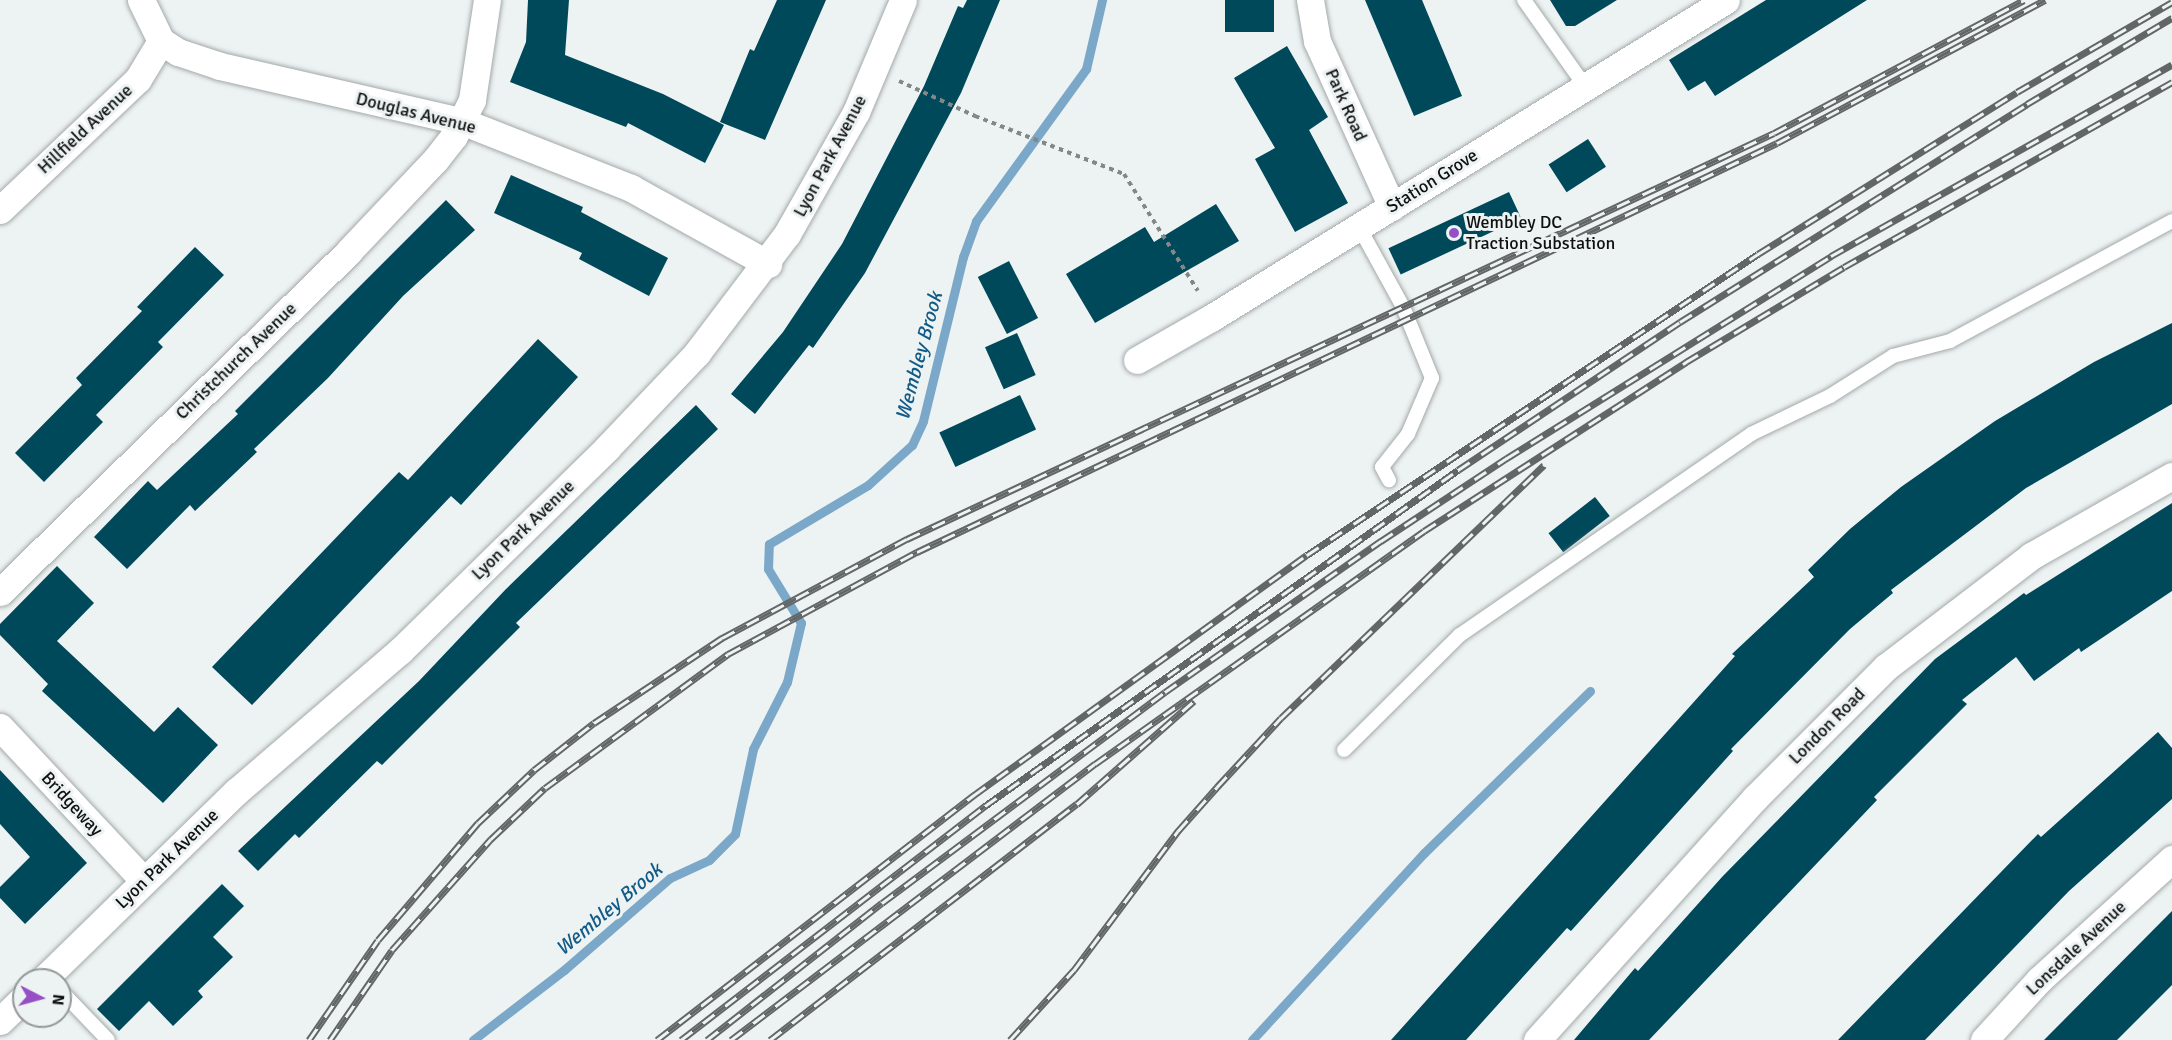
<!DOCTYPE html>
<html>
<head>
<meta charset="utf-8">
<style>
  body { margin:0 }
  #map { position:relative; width:2172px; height:1040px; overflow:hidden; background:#edf2f2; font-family:Signika,sans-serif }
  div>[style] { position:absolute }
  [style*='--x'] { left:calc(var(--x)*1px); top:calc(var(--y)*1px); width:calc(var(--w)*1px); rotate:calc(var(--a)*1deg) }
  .stream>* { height:9px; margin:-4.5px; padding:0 4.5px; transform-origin:4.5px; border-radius:4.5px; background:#7ba8c9 }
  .building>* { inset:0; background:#00495a; transform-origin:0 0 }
  .path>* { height:4px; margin-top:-2px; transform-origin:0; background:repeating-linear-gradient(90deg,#838787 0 4.5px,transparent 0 9px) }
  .roads { filter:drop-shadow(0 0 2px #a3a9a9) drop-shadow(0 0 2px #a3a9a9) }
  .lane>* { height:14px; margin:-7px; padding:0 7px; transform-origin:7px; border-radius:7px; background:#fff }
  .street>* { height:27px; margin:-13.5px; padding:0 13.5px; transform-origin:13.5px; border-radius:13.5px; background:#fff }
  .rail>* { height:7px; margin-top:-3.5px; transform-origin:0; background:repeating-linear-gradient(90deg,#edf2f2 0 14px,#636666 0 28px); box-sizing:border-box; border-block:2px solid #636666 }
  .dots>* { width:16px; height:16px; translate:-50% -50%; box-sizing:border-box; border:3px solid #edf2f2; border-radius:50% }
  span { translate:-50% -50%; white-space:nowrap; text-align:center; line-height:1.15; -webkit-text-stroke:6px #edf2f2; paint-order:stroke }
  .street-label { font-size:18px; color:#0f1111 }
  .poi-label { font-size:18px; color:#0f1111 }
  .left { translate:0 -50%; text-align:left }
  .water-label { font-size:20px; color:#125b87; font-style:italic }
  .north { position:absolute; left:12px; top:968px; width:60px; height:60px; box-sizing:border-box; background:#edf2f2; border:2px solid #949898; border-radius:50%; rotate:96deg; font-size:16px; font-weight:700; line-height:24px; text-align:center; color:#0f1111 }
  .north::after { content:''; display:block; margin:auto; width:21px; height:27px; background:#9450c4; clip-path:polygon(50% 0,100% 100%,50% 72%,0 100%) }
</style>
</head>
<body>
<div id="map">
  <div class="stream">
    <div style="--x:473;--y:1040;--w:115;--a:-37.6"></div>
    <div style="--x:564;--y:970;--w:140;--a:-41"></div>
    <div style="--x:670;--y:878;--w:43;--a:-24.8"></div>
    <div style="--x:709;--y:860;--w:37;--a:-45"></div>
    <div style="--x:735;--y:834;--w:87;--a:-78"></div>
    <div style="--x:753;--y:749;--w:75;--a:-63.1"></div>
    <div style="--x:787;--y:682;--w:61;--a:-76.7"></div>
    <div style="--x:801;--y:623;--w:63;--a:-121.4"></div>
    <div style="--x:768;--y:569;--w:25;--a:-88"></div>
    <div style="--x:769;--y:544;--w:115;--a:-30.8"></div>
    <div style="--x:868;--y:485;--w:59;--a:-42.3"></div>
    <div style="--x:912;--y:445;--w:26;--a:-65"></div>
    <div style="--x:923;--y:421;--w:169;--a:-76.3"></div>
    <div style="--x:963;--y:257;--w:38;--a:-70"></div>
    <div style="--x:976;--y:221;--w:188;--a:-54.1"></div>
    <div style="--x:1086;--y:69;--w:71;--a:-76.9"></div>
    <div style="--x:1252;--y:1040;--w:254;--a:-47.4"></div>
    <div style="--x:1424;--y:853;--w:232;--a:-44.3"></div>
  </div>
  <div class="building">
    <div style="clip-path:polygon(528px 0,569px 0,565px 55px,663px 94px,724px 125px,705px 163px,628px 123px,626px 127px,510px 82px,526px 42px)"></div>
    <div style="clip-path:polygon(777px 0,826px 0,765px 140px,720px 122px,750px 49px,754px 51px)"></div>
    <div style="clip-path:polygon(967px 0,1000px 0,961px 93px,865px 273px,813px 348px,809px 345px,755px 414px,731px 394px,783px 332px,842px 244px,924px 86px,958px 6px,963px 8px)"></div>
    <div style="left:1225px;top:0;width:49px;height:32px"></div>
    <div style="clip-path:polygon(1365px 0,1422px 0,1462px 96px,1414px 116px)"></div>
    <div style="clip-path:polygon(1550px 0,1617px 0,1575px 26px,1566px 26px)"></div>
    <div style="clip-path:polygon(1766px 0,1867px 0,1715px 96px,1705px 81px,1688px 91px,1669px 60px)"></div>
    <div style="clip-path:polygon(1287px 46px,1328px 117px,1309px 130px,1348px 203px,1295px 232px,1255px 159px,1275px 148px,1234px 78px)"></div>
    <div style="left:1588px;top:139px;width:33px;height:47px;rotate:57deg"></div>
    <div style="clip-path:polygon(511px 175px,583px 207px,581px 212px,668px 258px,649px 296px,579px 259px,582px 253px,494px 213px)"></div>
    <div style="left:1509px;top:192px;width:29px;height:133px;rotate:65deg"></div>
    <div style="clip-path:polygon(446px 200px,475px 230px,403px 296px,328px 378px,254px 449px,257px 452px,195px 511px,190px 505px,127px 569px,94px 537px,148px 481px,157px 490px,238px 414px,235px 411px)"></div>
    <div style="clip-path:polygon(1216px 204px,1239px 241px,1095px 323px,1066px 274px,1145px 227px,1154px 242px)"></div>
    <div style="clip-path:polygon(195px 247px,224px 275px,158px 342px,163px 347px,96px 415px,103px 422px,44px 482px,15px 453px,82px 385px,76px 378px,142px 311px,137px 307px)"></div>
    <div style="left:1009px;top:261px;width:64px;height:35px;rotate:63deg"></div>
    <div style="clip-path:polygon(2172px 323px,2172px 404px,2026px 488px,1891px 590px,1893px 593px,1850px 629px,1731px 749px,1733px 751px,1571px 931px,1567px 928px,1466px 1040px,1391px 1040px,1735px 656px,1732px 654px,1814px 577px,1808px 570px,1850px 529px,1901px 487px,1995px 421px,2094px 362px)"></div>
    <div style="left:1017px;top:333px;width:46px;height:35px;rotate:66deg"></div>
    <div style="clip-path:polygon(538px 339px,578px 377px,461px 505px,451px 496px,252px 705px,212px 667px,399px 472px,408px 480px)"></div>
    <div style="left:1020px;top:395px;width:38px;height:89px;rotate:65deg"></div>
    <div style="clip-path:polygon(696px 405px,718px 429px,516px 623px,520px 627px,382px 765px,377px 761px,299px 838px,295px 834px,258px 871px,238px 851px,419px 681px,506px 589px)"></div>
    <div style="left:1595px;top:497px;width:24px;height:59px;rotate:52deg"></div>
    <div style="clip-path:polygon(2172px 503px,2172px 591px,2081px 652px,2079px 648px,2034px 681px,2016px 657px,1962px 700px,1967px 704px,1874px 797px,1877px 800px,1649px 1040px,1574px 1040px,1635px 968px,1638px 971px,1722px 877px,1935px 659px,2024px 593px,2026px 595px)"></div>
    <div style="clip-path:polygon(57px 566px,94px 603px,57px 641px,154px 732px,178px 707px,218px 745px,163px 803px,42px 691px,48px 684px,0 635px,0 624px)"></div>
    <div style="clip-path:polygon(2158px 732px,2172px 748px,2172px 799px,2069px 891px,1925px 1040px,1838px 1040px,2038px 834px,2041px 837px)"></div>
    <div style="clip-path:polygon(0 770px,87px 863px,25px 924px,0 898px,0 887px,30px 857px,0 824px)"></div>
    <div style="clip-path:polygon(222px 884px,244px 906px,213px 937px,233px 957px,198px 991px,203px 997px,173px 1026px,149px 1001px,119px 1031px,97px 1009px)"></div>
    <div style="clip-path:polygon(2172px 911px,2172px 985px,2117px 1040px,2044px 1040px)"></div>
  </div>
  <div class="path">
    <div style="--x:899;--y:81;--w:84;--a:24.7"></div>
    <div style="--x:975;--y:116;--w:160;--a:21.3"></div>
    <div style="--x:1124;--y:174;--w:138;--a:57.7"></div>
  </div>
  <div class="roads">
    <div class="lane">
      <div style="--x:1524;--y:0;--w:105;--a:54.7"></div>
      <div style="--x:1359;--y:227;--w:91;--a:61.2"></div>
      <div style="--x:1403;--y:307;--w:77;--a:67.8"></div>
      <div style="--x:1432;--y:378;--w:61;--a:113.2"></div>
      <div style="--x:1408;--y:434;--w:42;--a:128.2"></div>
      <div style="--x:1382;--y:467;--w:15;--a:62"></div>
      <div style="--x:1344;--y:750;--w:163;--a:-44.8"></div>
      <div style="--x:1460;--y:635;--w:354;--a:-34.6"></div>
      <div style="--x:1751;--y:434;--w:88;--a:-25.7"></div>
      <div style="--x:1830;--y:396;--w:75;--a:-32.4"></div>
      <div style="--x:1893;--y:356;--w:59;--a:-14.7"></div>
      <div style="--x:1950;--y:341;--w:252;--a:-28.4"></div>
      <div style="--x:60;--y:990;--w:69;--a:46.2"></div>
    </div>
    <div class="street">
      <div style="--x:141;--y:0;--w:46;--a:64"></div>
      <div style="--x:161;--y:41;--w:20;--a:33"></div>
      <div style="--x:178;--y:52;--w:44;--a:18.4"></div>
      <div style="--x:220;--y:66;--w:247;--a:12.9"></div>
      <div style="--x:461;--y:121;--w:183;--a:21.5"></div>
      <div style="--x:631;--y:188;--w:157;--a:29"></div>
      <div style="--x:1310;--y:0;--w:42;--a:80.3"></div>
      <div style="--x:1317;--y:41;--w:182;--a:65.7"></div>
      <div style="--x:0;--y:210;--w:190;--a:-43.5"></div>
      <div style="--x:138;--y:79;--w:44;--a:-58.8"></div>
      <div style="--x:1137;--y:360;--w:85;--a:-29.6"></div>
      <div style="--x:1211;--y:318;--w:605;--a:-31.69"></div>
      <div style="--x:0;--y:592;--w:488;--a:-44.3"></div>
      <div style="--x:349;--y:251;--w:127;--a:-46.6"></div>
      <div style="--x:436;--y:159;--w:29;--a:-52"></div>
      <div style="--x:454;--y:136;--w:40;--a:-63.4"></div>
      <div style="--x:472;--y:100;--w:101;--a:-81.5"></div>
      <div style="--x:0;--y:727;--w:211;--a:46.9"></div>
      <div style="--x:43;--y:980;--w:271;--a:-44.3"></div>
      <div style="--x:237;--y:791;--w:215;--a:-40.7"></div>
      <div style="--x:400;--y:651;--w:290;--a:-44.4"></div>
      <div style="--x:607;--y:448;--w:131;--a:-46.5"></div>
      <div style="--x:697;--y:353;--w:149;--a:-52.9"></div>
      <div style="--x:787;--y:234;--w:140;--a:-60.5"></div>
      <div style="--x:856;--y:112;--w:121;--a:-67.2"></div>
      <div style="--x:0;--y:1021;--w:33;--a:-44"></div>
      <div style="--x:1537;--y:1040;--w:326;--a:-48"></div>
      <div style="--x:1755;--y:798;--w:185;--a:-45"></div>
      <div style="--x:1886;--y:667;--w:183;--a:-37.4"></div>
      <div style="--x:2031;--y:556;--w:162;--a:-29.6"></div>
      <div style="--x:1984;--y:1040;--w:81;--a:-47.5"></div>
      <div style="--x:2039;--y:980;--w:180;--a:-42.3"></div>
    </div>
  </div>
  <div class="rail">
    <div style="--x:309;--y:1040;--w:121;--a:-55.4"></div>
    <div style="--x:378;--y:940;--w:154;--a:-49.5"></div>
    <div style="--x:478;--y:823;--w:77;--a:-43.4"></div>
    <div style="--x:534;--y:770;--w:76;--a:-38.1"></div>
    <div style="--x:594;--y:723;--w:154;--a:-33.6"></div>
    <div style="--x:722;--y:638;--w:210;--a:-28.2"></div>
    <div style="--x:907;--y:539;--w:957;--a:-25.09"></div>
    <div style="--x:1774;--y:133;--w:283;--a:-28"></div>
    <div style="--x:330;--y:1040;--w:109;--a:-55.4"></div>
    <div style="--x:392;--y:950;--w:149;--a:-48.3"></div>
    <div style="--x:491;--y:839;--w:74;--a:-43.4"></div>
    <div style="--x:545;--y:788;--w:227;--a:-36.2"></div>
    <div style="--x:728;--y:654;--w:215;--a:-28.4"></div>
    <div style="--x:917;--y:552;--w:952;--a:-25.43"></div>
    <div style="--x:1777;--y:143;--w:304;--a:-28.1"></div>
    <div style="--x:657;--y:1040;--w:401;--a:-37.7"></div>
    <div style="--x:974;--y:795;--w:410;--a:-35.8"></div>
    <div style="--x:1307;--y:555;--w:542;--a:-33.72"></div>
    <div style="--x:1758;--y:254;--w:305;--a:-32"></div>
    <div style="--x:2017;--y:92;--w:179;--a:-30.1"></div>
    <div style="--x:681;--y:1040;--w:384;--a:-37.6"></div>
    <div style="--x:985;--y:806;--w:580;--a:-35.39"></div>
    <div style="--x:1458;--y:470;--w:267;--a:-33.7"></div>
    <div style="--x:1680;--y:322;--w:410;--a:-32.1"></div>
    <div style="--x:2027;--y:104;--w:169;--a:-30.7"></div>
    <div style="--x:707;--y:1040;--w:222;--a:-38.1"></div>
    <div style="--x:882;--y:903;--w:353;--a:-36.7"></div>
    <div style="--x:1165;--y:692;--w:264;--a:-35"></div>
    <div style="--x:1381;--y:541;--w:151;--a:-33.4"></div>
    <div style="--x:1507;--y:458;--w:382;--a:-31.9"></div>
    <div style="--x:1831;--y:256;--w:391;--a:-29.3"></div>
    <div style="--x:731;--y:1040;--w:457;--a:-37.2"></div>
    <div style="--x:1095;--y:764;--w:403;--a:-35.3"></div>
    <div style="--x:1424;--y:531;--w:312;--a:-32.8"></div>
    <div style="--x:1686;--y:362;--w:184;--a:-31"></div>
    <div style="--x:1844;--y:267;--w:377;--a:-29.4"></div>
    <div style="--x:770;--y:1040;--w:387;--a:-37.6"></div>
    <div style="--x:1077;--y:804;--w:156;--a:-41.4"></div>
    <div style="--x:1010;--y:1040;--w:95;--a:-47.6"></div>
    <div style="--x:1074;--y:970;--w:174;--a:-53.2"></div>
    <div style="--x:1178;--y:831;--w:59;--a:-48.4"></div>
    <div style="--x:1217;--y:787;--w:94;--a:-47.2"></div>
    <div style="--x:1281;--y:718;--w:365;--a:-43.9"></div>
  </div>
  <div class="dots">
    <div style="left:1454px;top:233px;background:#9450c4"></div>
  </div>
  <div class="street-label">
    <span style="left:1346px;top:105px;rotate:66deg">Park Road</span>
    <span style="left:416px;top:113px;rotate:14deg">Douglas Avenue</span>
    <span style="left:85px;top:129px;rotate:-43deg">Hillfield Avenue</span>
    <span style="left:830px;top:156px;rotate:-62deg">Lyon Park Avenue</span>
    <span style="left:1432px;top:181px;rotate:-32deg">Station Grove</span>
    <span style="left:236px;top:361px;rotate:-44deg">Christchurch Avenue</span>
    <span style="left:523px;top:530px;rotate:-44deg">Lyon Park Avenue</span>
    <span style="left:1827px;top:726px;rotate:-45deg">London Road</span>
    <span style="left:72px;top:804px;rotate:47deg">Bridgeway</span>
    <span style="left:167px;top:859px;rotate:-44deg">Lyon Park Avenue</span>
    <span style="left:2076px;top:948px;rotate:-43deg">Lonsdale Avenue</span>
  </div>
  <div class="poi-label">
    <span class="left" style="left:1466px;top:233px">Wembley DC<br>Traction Substation</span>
  </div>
  <div class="water-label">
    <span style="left:919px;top:356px;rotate:-75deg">Wembley Brook</span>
    <span style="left:609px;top:909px;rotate:-40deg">Wembley Brook</span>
  </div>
  <div class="north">N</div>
</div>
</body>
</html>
